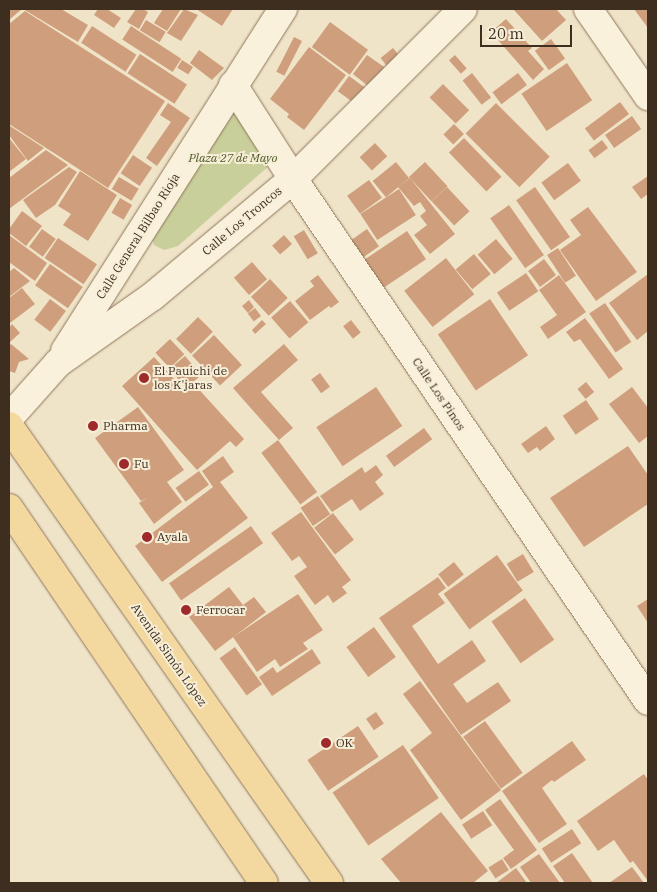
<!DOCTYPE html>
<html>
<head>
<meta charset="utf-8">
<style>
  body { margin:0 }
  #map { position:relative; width:657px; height:892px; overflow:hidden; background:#f0e4c8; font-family:"IBM Plex Serif",serif }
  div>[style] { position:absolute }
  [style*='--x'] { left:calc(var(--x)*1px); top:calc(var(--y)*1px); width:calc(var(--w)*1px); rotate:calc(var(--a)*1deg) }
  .green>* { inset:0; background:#c9cf9b }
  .building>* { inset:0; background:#cf9f7d; transform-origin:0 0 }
  .roads { filter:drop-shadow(0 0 1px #8d765c) drop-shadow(0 0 1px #8d765c) }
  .minor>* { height:28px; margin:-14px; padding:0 14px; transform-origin:14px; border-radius:14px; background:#faf1dc }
  .primary>* { height:28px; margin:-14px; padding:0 14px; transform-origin:14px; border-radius:14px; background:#f3d9a0 }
  .dots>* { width:14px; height:14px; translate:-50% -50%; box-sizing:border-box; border:2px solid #f7eed8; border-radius:50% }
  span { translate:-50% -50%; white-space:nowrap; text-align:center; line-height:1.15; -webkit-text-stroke:4px #f7eed8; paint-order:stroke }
  .park-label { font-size:12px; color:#4d5a26; font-style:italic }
  .street-label { font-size:12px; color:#3d2e20 }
  .poi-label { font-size:12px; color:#3d2e20 }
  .left { translate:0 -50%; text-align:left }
  .frame { position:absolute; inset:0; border:10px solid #3d2e20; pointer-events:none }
  .scale { position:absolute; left:480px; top:25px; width:92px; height:22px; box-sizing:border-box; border:2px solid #3d2e20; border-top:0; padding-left:6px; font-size:15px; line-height:18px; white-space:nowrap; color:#3d2e20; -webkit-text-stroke:4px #f7eed8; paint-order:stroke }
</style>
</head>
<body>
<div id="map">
  <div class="green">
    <div style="clip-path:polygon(234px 109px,270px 165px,178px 246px,164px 250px,154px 245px,152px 236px)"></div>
  </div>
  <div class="building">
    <div style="clip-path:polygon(9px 9px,22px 9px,9px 20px)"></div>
    <div style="clip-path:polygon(23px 9px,61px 9px,88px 25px,78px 42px)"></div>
    <div style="clip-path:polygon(98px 9px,107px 9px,121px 18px,114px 28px,94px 15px)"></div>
    <div style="clip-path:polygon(136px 9px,143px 9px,148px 12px,139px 29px,127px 22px)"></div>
    <div style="clip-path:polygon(163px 9px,181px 9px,167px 31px,154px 23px)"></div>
    <div style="clip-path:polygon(184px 9px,198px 15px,181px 41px,167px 33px)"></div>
    <div style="clip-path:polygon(196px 9px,233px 9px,222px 26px)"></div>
    <div style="clip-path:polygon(513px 9px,556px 9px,566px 20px,542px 41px)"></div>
    <div style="clip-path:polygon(634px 9px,648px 9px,648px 28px)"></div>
    <div style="clip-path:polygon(25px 11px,165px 101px,108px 188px,9px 124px,9px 24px)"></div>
    <div style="clip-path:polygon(506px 19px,532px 48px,528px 51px,544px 69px,533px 80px,491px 32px)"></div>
    <div style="left:146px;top:20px;width:23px;height:12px;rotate:31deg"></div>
    <div style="left:330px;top:22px;width:47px;height:31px;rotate:36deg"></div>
    <div style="left:92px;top:26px;width:53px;height:20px;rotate:33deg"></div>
    <div style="left:131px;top:26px;width:60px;height:16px;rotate:33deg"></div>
    <div style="left:294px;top:37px;width:9px;height:39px;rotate:27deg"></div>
    <div style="left:551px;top:39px;width:24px;height:20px;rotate:54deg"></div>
    <div style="clip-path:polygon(309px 47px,346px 75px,304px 130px,287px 117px,289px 114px,270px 99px)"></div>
    <div style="left:393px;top:48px;width:13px;height:16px;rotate:51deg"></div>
    <div style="clip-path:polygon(199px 50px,224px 68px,212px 80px,190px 63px)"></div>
    <div style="left:140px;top:54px;width:56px;height:23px;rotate:33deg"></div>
    <div style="clip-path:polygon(367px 55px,387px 69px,368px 86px,353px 74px)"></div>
    <div style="left:455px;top:55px;width:18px;height:8px;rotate:49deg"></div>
    <div style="left:182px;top:60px;width:13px;height:9px;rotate:32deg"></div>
    <div style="left:567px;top:63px;width:45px;height:55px;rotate:56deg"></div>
    <div style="left:472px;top:73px;width:31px;height:12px;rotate:52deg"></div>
    <div style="left:518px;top:73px;width:15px;height:32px;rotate:53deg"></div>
    <div style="left:349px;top:76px;width:19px;height:19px;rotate:36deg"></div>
    <div style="left:443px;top:84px;width:37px;height:19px;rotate:45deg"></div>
    <div style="left:620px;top:102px;width:15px;height:44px;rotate:53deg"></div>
    <div style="clip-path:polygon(168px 103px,190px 118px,157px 166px,146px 158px,171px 122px,160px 115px)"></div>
    <div style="left:496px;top:103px;width:76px;height:43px;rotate:45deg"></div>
    <div style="left:632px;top:116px;width:16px;height:33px;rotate:55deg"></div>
    <div style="left:454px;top:124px;width:14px;height:15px;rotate:45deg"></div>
    <div style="clip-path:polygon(10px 126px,44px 148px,28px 161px,9px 135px)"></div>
    <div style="clip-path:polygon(9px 138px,26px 159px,9px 172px)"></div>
    <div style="left:464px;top:138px;width:54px;height:21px;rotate:46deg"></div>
    <div style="left:602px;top:140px;width:10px;height:17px;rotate:53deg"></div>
    <div style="left:375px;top:143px;width:18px;height:21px;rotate:47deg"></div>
    <div style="clip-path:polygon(46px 150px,68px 165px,9px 209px,9px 178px)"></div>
    <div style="left:133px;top:155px;width:23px;height:22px;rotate:34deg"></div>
    <div style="left:396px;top:162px;width:21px;height:30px;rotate:51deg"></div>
    <div style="left:425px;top:162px;width:33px;height:22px;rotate:47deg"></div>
    <div style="left:568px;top:163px;width:22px;height:33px;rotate:54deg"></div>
    <div style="clip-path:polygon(69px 167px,77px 172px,55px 205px,36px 218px,23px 200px)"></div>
    <div style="clip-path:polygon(80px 171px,117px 195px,88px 241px,63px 225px,71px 214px,58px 206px)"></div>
    <div style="clip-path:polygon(648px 176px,648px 194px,641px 199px,632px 187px)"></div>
    <div style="left:119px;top:177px;width:23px;height:14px;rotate:31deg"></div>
    <div style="clip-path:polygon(410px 178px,455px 234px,430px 254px,414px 235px,427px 225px,420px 216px,426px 211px,420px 202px,414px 206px,398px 187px)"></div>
    <div style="left:369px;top:180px;width:22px;height:27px;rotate:54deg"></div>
    <div style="left:447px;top:187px;width:33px;height:21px;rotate:47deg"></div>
    <div style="left:535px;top:187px;width:61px;height:23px;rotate:55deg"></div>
    <div style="left:399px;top:189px;width:31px;height:46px;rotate:57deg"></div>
    <div style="left:120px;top:198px;width:14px;height:17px;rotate:30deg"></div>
    <div style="left:509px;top:205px;width:61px;height:23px;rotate:55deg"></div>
    <div style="clip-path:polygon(588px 207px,637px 272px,596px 301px,560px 250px,581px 235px,570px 220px)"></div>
    <div style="clip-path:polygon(22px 211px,42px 226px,26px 246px,9px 233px,9px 229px)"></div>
    <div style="left:42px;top:229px;width:17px;height:22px;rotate:36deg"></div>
    <div style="left:367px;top:229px;width:21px;height:20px;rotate:55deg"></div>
    <div style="left:304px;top:230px;width:27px;height:12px;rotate:59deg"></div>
    <div style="left:407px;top:231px;width:34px;height:52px;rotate:56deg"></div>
    <div style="clip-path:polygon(9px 235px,47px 263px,35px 281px,9px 262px)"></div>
    <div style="left:284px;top:235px;width:12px;height:16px;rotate:48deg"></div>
    <div style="left:58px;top:238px;width:47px;height:24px;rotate:34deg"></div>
    <div style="left:496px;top:239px;width:26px;height:24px;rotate:50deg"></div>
    <div style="left:558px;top:248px;width:33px;height:13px;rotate:57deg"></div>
    <div style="left:474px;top:254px;width:26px;height:24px;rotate:50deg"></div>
    <div style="left:446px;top:258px;width:46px;height:53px;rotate:52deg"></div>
    <div style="left:544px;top:259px;width:20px;height:20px;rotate:53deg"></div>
    <div style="left:252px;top:262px;width:23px;height:24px;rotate:49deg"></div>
    <div style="left:50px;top:264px;width:40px;height:26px;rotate:35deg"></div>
    <div style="clip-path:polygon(14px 268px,30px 281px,9px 297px,9px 272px)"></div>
    <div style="left:526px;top:273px;width:22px;height:35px;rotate:56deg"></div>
    <div style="clip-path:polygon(648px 274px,648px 331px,637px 340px,609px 303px)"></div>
    <div style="clip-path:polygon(318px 275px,339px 302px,331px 308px,329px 306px,310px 320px,295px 301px,314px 286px,310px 281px)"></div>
    <div style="clip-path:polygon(559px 275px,586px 312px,548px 339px,540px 327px,557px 315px,539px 290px)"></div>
    <div style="left:270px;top:279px;width:26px;height:26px;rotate:47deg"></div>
    <div style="clip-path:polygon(22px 288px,35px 304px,10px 323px,9px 298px)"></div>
    <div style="left:50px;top:299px;width:20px;height:26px;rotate:37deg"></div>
    <div style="left:490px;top:299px;width:68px;height:63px;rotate:56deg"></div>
    <div style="clip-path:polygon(249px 300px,254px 307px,248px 313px,242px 306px)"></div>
    <div style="left:290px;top:301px;width:28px;height:25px;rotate:49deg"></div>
    <div style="left:605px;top:303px;width:47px;height:19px;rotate:56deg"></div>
    <div style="left:255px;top:308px;width:10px;height:9px;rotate:53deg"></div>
    <div style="left:198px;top:317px;width:21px;height:31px;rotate:45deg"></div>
    <div style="clip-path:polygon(585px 318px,623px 369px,609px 379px,580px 339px,574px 342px,566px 332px)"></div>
    <div style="clip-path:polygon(262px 320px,266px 324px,255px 334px,252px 330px)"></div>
    <div style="left:351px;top:320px;width:16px;height:10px;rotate:52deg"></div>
    <div style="clip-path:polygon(12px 324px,20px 333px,9px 343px,9px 328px)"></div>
    <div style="left:214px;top:335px;width:41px;height:30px;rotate:47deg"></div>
    <div style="left:170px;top:339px;width:21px;height:20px;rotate:47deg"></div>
    <div style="clip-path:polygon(11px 344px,29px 359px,19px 362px,15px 373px,9px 371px,9px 346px)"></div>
    <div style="clip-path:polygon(284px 344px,298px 360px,261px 392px,293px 428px,279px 440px,233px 388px)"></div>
    <div style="left:185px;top:356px;width:25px;height:20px;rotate:50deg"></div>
    <div style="clip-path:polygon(154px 357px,186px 392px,194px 384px,244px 439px,236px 447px,230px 441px,197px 470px,122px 386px)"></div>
    <div style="left:320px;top:373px;width:17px;height:11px;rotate:54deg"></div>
    <div style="left:586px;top:382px;width:13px;height:11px;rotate:51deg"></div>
    <div style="left:376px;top:387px;width:47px;height:72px;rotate:56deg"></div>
    <div style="clip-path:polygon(632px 387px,648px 408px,648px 436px,639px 443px,609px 404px)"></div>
    <div style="left:586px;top:400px;width:23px;height:28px;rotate:56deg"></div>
    <div style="clip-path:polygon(138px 407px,184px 470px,167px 482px,182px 502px,154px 524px,139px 503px,147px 498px,141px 501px,95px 438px)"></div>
    <div style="clip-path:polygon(546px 426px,555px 439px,540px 451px,537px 447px,528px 453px,521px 444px)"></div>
    <div style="left:424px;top:428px;width:14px;height:47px;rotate:54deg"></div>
    <div style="left:278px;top:440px;width:65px;height:21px;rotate:53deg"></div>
    <div style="clip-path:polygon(628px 446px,648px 475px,648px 504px,584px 547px,550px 498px)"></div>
    <div style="clip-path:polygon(223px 456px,234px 472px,220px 482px,248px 518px,162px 582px,135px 546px,213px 487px,202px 471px)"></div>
    <div style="clip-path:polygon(376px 465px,383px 475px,375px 482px,384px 494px,360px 511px,352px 499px,332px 512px,320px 496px,362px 467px,365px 473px)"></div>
    <div style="left:199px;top:471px;width:17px;height:29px;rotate:54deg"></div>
    <div style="left:318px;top:496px;width:22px;height:21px;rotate:56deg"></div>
    <div style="clip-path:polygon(301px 512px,351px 580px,342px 587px,347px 593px,333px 603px,328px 595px,315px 605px,294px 576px,307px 567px,299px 556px,292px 561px,271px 533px)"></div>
    <div style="left:333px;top:513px;width:34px;height:24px;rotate:52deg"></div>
    <div style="left:251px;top:526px;width:21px;height:100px;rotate:55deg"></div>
    <div style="left:523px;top:554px;width:21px;height:19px;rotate:59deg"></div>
    <div style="left:497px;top:555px;width:44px;height:66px;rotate:54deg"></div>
    <div style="left:454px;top:562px;width:16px;height:20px;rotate:52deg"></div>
    <div style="clip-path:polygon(438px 577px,446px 588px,438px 594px,445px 603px,412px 626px,438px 664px,472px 640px,486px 661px,453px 684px,467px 703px,498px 682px,511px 701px,461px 735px,379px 618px)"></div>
    <div style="clip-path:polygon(229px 587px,243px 605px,254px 597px,266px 612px,215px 651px,189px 617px)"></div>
    <div style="clip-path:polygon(298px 594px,323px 630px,303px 643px,308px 649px,280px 667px,275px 659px,257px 672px,233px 637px)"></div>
    <div style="left:525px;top:598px;width:51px;height:41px;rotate:55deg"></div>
    <div style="clip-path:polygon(648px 599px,648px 623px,637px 606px)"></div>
    <div style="left:374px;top:627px;width:37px;height:34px;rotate:54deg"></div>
    <div style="left:235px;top:647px;width:46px;height:19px;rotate:54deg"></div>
    <div style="clip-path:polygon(312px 649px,321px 663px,272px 696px,259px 677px,273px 667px,277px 673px)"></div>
    <div style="clip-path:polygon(420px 681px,501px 790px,461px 820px,410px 750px,432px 733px,403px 694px)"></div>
    <div style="left:376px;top:712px;width:14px;height:12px;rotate:56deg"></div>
    <div style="left:485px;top:721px;width:64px;height:27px;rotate:54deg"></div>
    <div style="left:358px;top:726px;width:37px;height:61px;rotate:56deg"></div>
    <div style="clip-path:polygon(572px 741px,586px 760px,554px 782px,552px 780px,542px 788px,567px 824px,539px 843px,502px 791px)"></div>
    <div style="left:403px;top:745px;width:64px;height:85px;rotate:56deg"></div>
    <div style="clip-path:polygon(644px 774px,648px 780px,648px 881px,633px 861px,630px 863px,614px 840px,598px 851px,577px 821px)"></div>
    <div style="clip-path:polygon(500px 799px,537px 850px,511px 869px,503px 858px,514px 850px,485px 810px)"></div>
    <div style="left:483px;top:811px;width:17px;height:25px;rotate:57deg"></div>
    <div style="clip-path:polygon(441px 812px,488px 871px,473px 883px,401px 883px,381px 859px)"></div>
    <div style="left:572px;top:829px;width:17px;height:36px;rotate:57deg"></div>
    <div style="clip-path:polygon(572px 853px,593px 883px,565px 883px,553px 866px)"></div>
    <div style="clip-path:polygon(539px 854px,560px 883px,531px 883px,520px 867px)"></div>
    <div style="left:502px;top:859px;width:13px;height:16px;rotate:58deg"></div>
    <div style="clip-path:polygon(632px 867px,644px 883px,609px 883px)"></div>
    <div style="clip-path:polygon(516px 868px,527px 883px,496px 883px)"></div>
  </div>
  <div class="roads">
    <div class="minor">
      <div style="--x:588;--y:9;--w:106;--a:55.4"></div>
      <div style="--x:233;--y:85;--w:112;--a:57.4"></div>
      <div style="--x:293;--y:179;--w:631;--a:55.78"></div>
      <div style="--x:65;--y:351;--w:406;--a:-57.5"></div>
      <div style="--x:9;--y:418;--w:74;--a:-48.3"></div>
      <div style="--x:58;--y:363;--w:116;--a:-35.2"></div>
      <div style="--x:153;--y:296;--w:182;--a:-39.9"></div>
      <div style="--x:293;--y:179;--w:240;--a:-45"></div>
    </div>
    <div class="primary">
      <div style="--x:9;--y:426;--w:558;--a:55"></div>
      <div style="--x:9;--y:508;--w:453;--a:55.8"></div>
    </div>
  </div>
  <div class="dots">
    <div style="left:144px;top:378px;background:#9e2a2b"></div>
    <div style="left:93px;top:426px;background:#9e2a2b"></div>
    <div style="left:124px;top:464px;background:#9e2a2b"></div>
    <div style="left:147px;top:537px;background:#9e2a2b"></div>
    <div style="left:186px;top:610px;background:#9e2a2b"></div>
    <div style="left:326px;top:743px;background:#9e2a2b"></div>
  </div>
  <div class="park-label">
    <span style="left:233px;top:158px">Plaza 27 de Mayo</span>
  </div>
  <div class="street-label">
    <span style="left:242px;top:221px;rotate:-40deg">Calle Los Troncos</span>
    <span style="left:138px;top:236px;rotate:-58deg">Calle General Bilbao Rioja</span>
    <span style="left:439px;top:394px;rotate:56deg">Calle Los Pinos</span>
    <span style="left:169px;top:655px;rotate:55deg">Avenida Simón López</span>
  </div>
  <div class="poi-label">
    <span class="left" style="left:154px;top:378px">El Pauichi de<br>los K'jaras</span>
    <span class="left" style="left:103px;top:426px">Pharma</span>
    <span class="left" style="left:134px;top:464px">Fu</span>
    <span class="left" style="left:157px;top:537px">Ayala</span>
    <span class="left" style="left:196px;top:610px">Ferrocar</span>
    <span class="left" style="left:336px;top:743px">OK</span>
  </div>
  <div class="frame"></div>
  <div class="scale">20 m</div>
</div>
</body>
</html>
